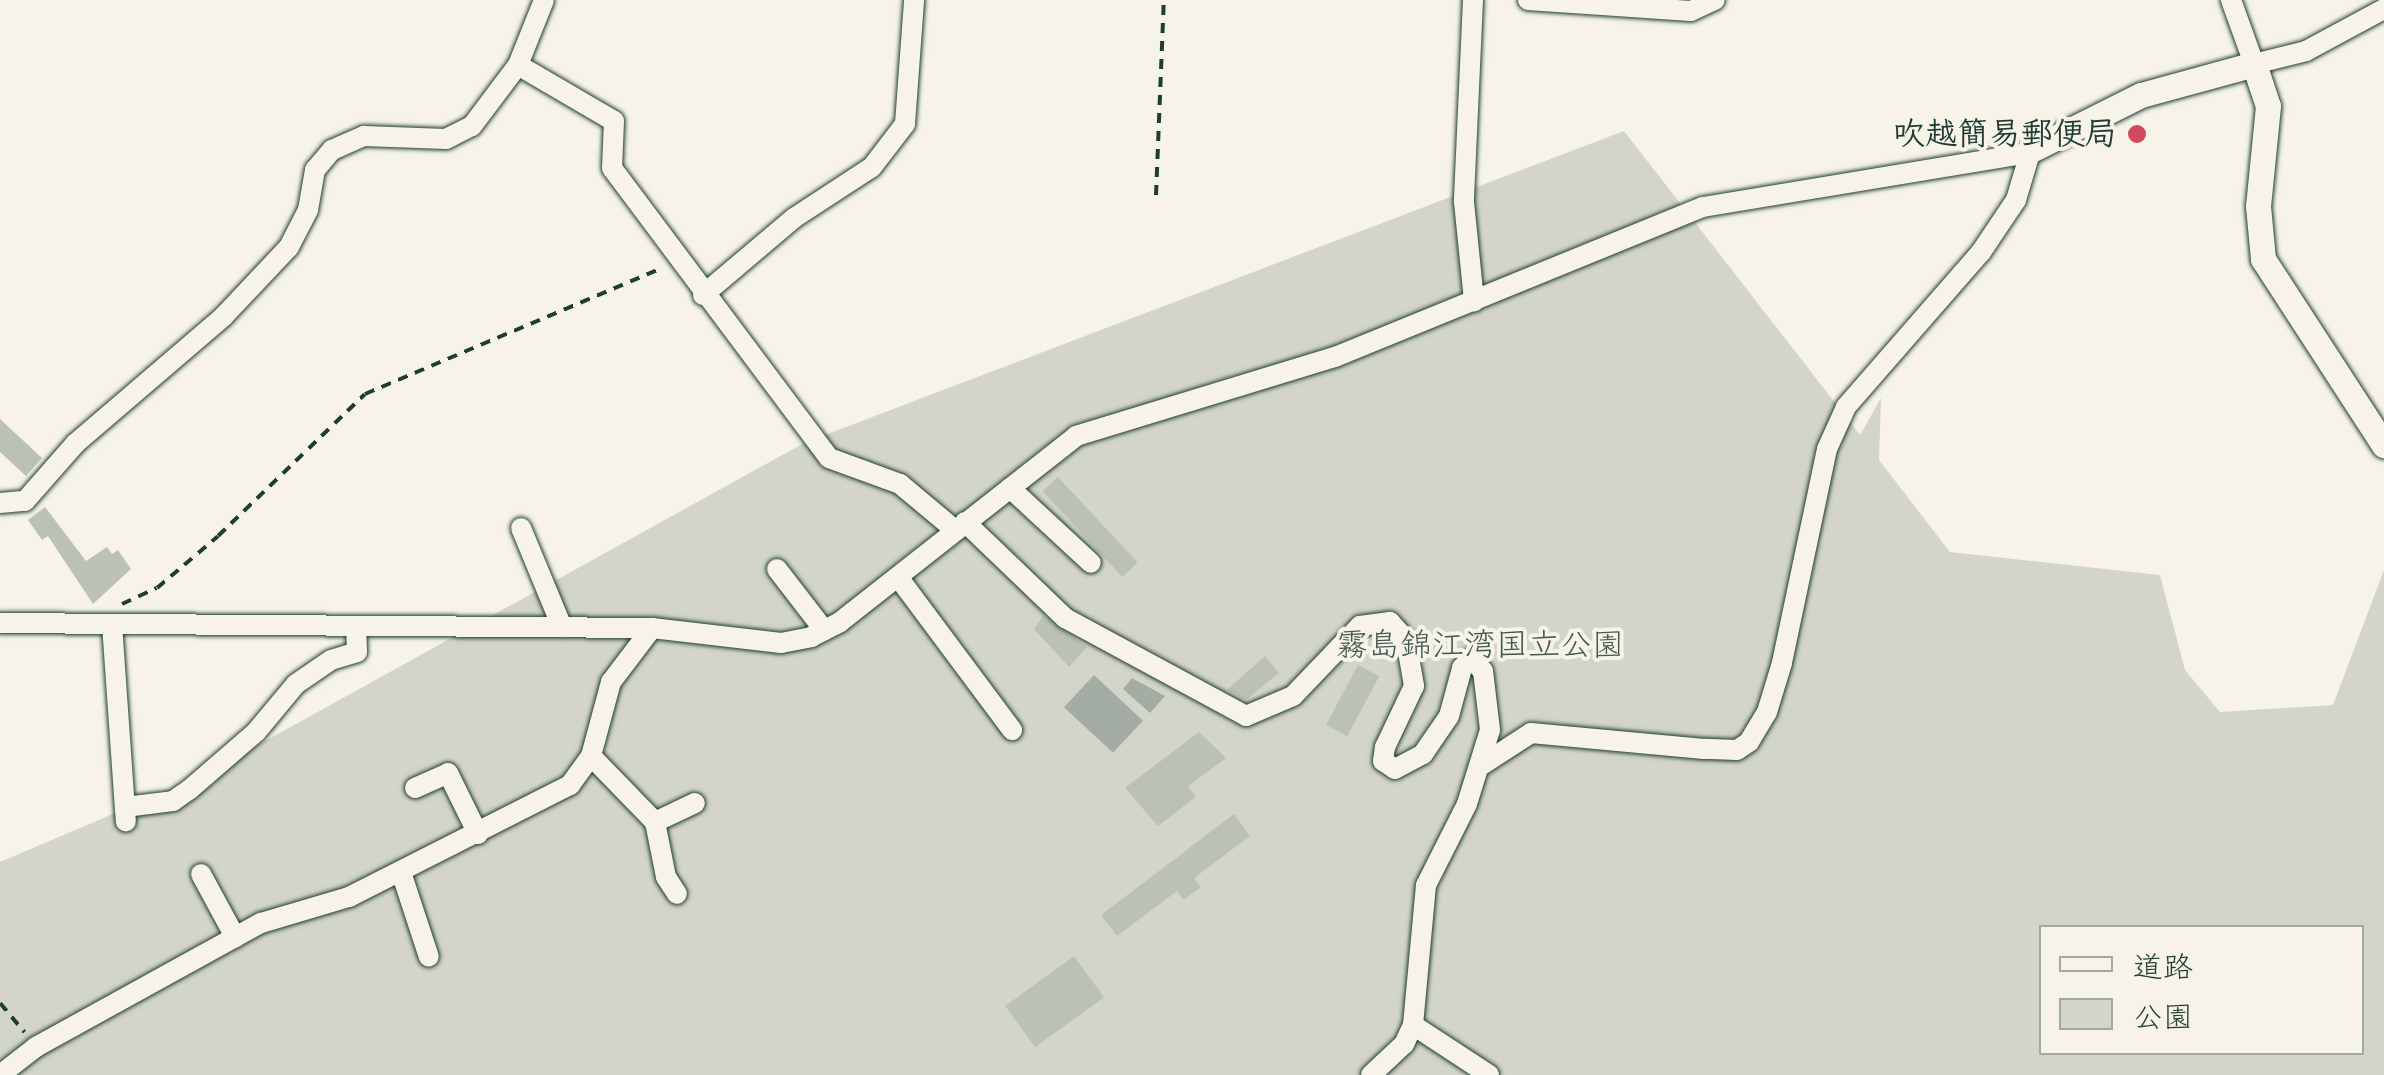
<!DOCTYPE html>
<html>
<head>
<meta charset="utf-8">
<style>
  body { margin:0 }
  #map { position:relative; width:2384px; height:1075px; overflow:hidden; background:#f7f3e8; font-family:Pangolin,"Klee One",sans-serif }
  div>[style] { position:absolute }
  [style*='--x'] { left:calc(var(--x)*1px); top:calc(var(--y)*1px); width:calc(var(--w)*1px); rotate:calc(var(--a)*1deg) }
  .green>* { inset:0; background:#d3d5ca }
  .water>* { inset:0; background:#a4ada3; transform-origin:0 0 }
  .building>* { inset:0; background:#bbc1b6; transform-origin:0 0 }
  .path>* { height:4px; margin-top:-2px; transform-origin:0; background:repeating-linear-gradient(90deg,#1f3d34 0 10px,transparent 0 18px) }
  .roads { filter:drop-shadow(0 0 2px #1f3d34) drop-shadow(0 0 2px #1f3d34) }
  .minor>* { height:20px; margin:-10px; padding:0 10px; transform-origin:10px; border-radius:10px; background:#f7f3e8 }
  .tertiary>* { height:25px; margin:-12.5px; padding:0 12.5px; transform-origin:12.5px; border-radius:12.5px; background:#f7f3e8 }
  .dots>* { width:28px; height:28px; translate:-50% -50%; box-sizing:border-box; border:5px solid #f7f3e8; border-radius:50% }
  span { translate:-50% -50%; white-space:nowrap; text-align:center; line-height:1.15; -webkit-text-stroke:8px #f7f3e8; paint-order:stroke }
  .poi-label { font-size:32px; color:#1f3d34; font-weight:700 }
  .right { translate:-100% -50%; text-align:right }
  .park-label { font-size:32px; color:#435b52 }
  .legend { position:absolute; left:2039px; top:925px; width:325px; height:130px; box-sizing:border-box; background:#f7f3e8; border:2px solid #a1aaa0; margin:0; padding:12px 18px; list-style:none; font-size:30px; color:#1f3d34 }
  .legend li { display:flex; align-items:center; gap:20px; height:50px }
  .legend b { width:50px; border:2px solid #a1aaa0 }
</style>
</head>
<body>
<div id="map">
  <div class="green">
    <div style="clip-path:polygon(evenodd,1624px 131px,1860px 435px,1881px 398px,1879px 460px,1950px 552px,2160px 575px,2185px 670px,2220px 712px,2333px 705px,2384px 570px,2384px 1075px,0 1075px,0 862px,200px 777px,804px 443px,1624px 131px,2042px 928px,2362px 928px,2362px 1052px,2042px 1052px,2042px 928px)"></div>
  </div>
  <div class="water">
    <div style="left:1094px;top:675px;width:67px;height:44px;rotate:43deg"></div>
    <div style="clip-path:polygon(1132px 678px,1165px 696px,1150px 713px,1123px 689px)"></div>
  </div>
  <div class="building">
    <div style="clip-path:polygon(0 419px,42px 458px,26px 476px,0 452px)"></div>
    <div style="left:1058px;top:477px;width:117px;height:21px;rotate:47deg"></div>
    <div style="clip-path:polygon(45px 507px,86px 561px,107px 547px,112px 554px,118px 550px,131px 569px,93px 604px,48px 536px,42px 540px,28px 520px)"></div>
    <div style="clip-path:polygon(1043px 616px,1087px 647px,1069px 667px,1034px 629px)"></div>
    <div style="clip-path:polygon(1265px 656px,1279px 673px,1246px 700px,1227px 690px)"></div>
    <div style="left:1358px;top:665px;width:24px;height:68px;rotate:28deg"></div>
    <div style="clip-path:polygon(1199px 732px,1226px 758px,1188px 786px,1196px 797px,1158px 826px,1125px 788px)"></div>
    <div style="clip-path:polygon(1234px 814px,1250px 836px,1194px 878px,1201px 887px,1184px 900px,1177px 891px,1117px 936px,1101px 915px)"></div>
    <div style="left:1074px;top:956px;width:51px;height:85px;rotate:54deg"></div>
  </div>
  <div class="path">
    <div style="--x:1156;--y:195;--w:195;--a:-87.7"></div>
    <div style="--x:122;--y:604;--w:38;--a:-25"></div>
    <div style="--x:157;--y:588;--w:80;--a:-40.4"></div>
    <div style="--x:218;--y:536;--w:204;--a:-44"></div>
    <div style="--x:365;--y:394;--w:323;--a:-23"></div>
    <div style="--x:0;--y:1003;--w:38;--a:50"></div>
  </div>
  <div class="roads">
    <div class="minor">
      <div style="--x:1473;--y:0;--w:202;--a:92.6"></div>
      <div style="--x:1464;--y:202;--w:100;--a:84.2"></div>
      <div style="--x:1528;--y:0;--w:163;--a:3.9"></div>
      <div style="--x:1691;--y:11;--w:26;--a:-25"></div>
      <div style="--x:2231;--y:0;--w:68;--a:70.2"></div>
      <div style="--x:2254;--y:64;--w:54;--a:-14"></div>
      <div style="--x:2306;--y:51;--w:89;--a:-28.3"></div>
      <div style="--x:518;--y:65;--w:111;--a:30.3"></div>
      <div style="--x:614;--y:121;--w:47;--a:92.4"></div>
      <div style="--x:612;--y:168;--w:362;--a:53.2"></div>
      <div style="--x:829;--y:458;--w:76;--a:20.1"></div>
      <div style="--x:900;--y:484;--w:72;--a:39.9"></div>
      <div style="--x:703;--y:295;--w:119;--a:-40.2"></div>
      <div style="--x:794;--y:218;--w:93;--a:-33.2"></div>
      <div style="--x:872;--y:167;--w:54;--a:-52.5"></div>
      <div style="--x:905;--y:124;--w:124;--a:-85.8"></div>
      <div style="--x:1010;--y:488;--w:110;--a:42.8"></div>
      <div style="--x:0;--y:503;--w:25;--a:-5"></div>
      <div style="--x:25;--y:501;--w:77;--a:-48.7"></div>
      <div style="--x:76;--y:443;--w:194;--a:-40.6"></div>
      <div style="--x:223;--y:317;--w:96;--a:-46.7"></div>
      <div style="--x:289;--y:247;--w:42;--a:-62.8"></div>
      <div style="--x:308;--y:210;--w:41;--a:-80.1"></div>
      <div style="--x:315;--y:170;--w:26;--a:-50"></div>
      <div style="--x:332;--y:150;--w:35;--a:-24"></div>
      <div style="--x:364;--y:136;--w:82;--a:2.1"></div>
      <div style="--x:446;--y:139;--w:29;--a:-27"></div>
      <div style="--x:472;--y:126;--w:76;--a:-53"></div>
      <div style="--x:518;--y:65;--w:70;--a:-68.2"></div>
      <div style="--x:965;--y:522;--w:139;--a:43.8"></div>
      <div style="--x:1065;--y:618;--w:206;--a:28.4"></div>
      <div style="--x:1246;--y:716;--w:51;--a:-23.1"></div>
      <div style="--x:1293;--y:696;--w:97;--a:-46.3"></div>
      <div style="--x:1360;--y:626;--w:30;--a:-8"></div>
      <div style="--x:1390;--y:622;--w:24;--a:48"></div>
      <div style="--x:1406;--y:640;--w:47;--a:80.1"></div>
      <div style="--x:1414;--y:686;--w:68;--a:115.4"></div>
      <div style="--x:1385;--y:747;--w:14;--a:98"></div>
      <div style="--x:1383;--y:761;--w:14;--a:34"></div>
      <div style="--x:1395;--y:769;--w:32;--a:-28"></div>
      <div style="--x:1423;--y:754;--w:46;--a:-55.6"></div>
      <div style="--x:1449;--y:716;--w:50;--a:-74.8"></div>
      <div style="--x:1462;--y:668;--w:13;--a:-45"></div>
      <div style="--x:1471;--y:659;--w:17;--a:45"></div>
      <div style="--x:1483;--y:671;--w:59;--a:83.2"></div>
      <div style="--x:1490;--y:730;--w:77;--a:107.3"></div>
      <div style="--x:1467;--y:804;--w:91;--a:116.8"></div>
      <div style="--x:1426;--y:885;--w:141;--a:95.3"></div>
      <div style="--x:1413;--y:1025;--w:21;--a:115"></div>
      <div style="--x:1404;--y:1044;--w:45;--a:136.8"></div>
      <div style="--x:521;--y:528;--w:107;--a:67.5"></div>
      <div style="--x:777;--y:569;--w:77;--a:52.4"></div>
      <div style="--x:898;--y:577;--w:191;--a:53.3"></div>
      <div style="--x:0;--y:623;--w:652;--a:0.44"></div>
      <div style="--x:652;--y:628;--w:130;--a:6.6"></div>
      <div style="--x:781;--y:643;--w:31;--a:-11"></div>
      <div style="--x:811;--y:637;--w:33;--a:-27"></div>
      <div style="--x:840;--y:622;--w:300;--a:-38.2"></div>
      <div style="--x:1076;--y:436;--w:271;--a:-17"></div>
      <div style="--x:1335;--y:357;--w:397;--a:-22.2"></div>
      <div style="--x:1703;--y:207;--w:331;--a:-9.4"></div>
      <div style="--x:2030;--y:153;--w:49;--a:106.6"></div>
      <div style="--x:2016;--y:200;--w:63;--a:123.9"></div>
      <div style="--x:1981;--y:252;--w:206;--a:131.1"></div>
      <div style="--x:1846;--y:407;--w:46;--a:114.3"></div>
      <div style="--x:1827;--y:449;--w:219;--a:101.9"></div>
      <div style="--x:1782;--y:663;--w:51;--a:107"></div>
      <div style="--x:1767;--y:712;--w:35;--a:121"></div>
      <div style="--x:1749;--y:742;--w:14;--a:146"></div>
      <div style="--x:1737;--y:750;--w:33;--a:-178"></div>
      <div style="--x:1704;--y:749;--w:174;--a:-174.7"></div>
      <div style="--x:1531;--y:733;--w:59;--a:146.9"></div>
      <div style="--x:112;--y:624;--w:198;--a:86"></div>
      <div style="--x:591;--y:756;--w:92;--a:45.9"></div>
      <div style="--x:655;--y:822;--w:56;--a:78.7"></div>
      <div style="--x:666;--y:877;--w:20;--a:57"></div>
      <div style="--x:415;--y:788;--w:36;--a:-24"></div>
      <div style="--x:448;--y:773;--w:68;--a:63.8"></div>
      <div style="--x:125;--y:807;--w:48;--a:-7.1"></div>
      <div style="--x:173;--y:801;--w:19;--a:-35"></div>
      <div style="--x:189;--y:790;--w:89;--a:-40.9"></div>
      <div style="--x:256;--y:732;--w:62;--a:-50.2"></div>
      <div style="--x:296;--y:684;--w:42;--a:-34.4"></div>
      <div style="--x:331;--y:660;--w:27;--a:-17"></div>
      <div style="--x:357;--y:652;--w:26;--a:-92"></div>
      <div style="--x:655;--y:822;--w:44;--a:-25.4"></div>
      <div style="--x:401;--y:872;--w:89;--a:71.8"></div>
      <div style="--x:201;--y:874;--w:72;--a:61.6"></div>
      <div style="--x:1413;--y:1025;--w:91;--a:33.3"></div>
      <div style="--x:0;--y:1075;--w:46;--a:-37.9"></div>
      <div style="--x:36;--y:1047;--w:257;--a:-28.9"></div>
      <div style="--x:261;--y:923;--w:92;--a:-16.5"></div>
      <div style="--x:349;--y:897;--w:248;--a:-26.9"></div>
      <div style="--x:570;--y:785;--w:36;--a:-54"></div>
      <div style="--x:591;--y:756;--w:77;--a:-74.9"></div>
      <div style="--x:611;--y:682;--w:68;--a:-52.8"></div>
    </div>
    <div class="tertiary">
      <div style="--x:2029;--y:151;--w:125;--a:-26.6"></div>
      <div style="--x:2141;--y:95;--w:117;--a:-15.3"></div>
      <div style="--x:2254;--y:64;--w:44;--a:71.6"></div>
      <div style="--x:2268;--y:106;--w:100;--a:95.7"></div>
      <div style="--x:2258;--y:206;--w:53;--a:84.6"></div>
      <div style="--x:2263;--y:259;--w:222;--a:57"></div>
    </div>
  </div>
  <div class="dots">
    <div style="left:2137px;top:134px;background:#d1495b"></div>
  </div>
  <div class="poi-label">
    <span class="right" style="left:2117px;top:134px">吹越簡易郵便局</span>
  </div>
  <div class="park-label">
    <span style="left:1480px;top:645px">霧島錦江湾国立公園</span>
  </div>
  <ul class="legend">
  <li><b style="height:12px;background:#f7f3e8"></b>道路</li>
  <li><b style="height:28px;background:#d3d5ca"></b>公園</li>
  </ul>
</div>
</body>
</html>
